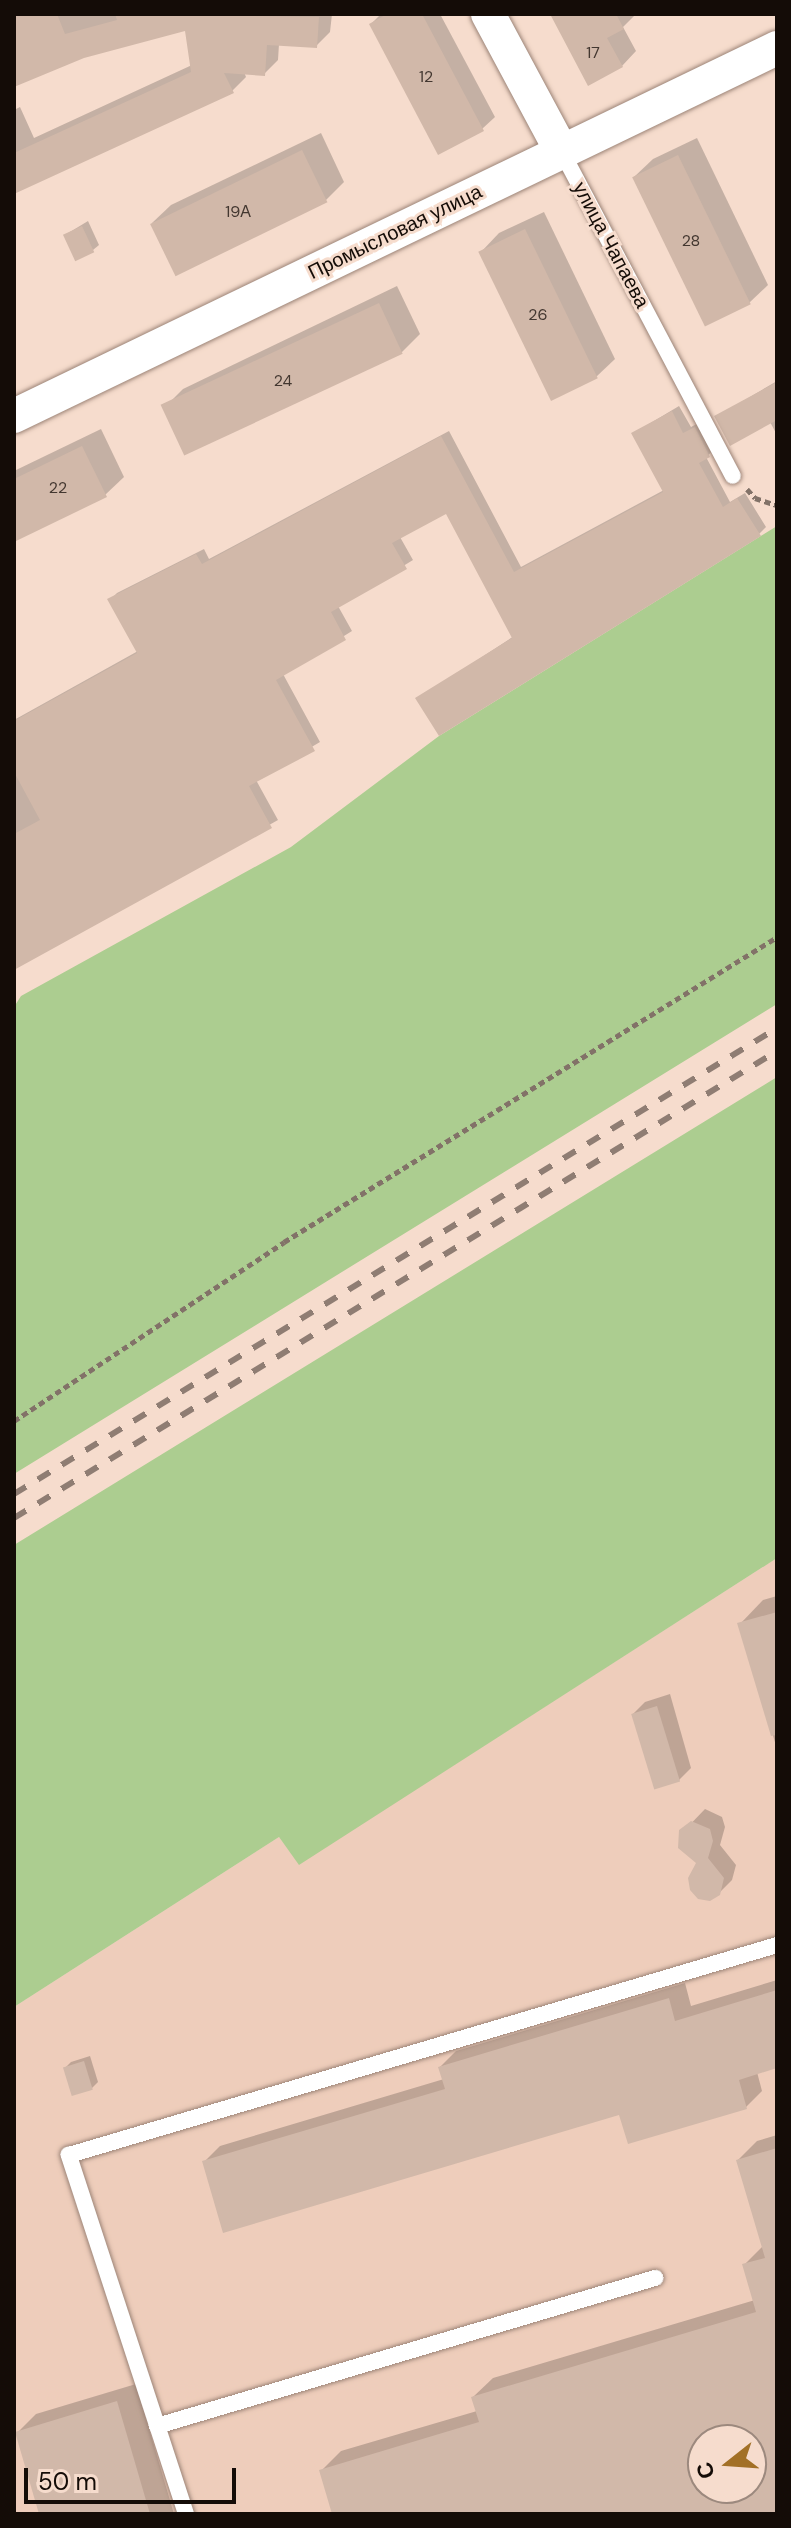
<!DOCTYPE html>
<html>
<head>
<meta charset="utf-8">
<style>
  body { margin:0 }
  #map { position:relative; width:791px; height:2528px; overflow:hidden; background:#f6dccd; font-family:"DM Sans",sans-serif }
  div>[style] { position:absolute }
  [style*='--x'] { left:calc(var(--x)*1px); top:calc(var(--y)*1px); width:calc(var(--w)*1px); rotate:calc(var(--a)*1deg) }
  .built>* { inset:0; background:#eecdbb }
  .green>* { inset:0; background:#accd90 }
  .shadow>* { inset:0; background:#0003 }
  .building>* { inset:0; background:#d1b8a9; transform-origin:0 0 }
  .path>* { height:5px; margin-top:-2.5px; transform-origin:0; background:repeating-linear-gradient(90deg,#827268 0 6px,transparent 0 10px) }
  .roads { filter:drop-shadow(0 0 2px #9c8477) drop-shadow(0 0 2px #9c8477) }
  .lane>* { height:16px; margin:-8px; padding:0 8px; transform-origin:8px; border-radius:8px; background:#fff }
  .street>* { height:34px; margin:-17px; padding:0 17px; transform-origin:17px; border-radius:17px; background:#fff }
  .rail>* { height:6px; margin-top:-3px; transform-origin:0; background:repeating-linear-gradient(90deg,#8f7d73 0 14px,transparent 0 28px) }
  span { translate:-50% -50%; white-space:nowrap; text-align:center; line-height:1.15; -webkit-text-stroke:6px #f6dccd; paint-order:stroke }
  .number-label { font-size:16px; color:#433730 }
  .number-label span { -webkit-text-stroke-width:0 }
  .street-label { font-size:20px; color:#140c07 }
  .frame { position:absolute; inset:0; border:16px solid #140c07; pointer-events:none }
  .north { position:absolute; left:687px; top:2424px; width:80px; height:80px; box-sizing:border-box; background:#f6dccd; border:2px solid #9c897e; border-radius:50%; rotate:253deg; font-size:22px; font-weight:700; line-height:32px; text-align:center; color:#140c07 }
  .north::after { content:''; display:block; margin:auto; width:28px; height:36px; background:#a27026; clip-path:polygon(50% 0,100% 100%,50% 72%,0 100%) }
  .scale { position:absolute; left:24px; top:2468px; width:212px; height:36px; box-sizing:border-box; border:4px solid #140c07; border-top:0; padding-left:10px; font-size:24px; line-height:28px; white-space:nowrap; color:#140c07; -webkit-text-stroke:6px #f6dccd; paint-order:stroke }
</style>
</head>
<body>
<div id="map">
  <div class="built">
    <div style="clip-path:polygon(evenodd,777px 1558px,777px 2514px,14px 2514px,14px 2007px,279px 1837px,299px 1864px,777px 1558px,703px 2440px,751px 2440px,751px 2488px,703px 2488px,703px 2440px)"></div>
  </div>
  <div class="green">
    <div style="clip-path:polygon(777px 526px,777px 1004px,14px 1474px,14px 1007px,21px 996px,291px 847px,439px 736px)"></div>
    <div style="clip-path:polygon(777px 1077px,777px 1558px,299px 1865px,279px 1837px,14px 2007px,14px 1545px)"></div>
  </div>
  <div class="shadow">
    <div style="clip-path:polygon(14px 14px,332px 14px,330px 32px,316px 46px,279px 44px,278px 60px,264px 74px,244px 72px,246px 77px,232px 91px,14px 193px,14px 110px,20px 107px,34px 138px,192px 65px,187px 28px,83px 56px,14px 86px)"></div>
    <div style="clip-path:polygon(381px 14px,440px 14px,495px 117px,482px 129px,371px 24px)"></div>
    <div style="clip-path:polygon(554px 14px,636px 14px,623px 27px,636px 51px,622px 66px)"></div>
    <div style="clip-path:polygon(321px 133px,344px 182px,326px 200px,152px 223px,171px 205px)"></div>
    <div style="clip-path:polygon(697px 138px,768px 285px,749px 303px,705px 324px,634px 177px,653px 159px)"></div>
    <div style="clip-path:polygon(544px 212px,615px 359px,596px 377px,552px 398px,481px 252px,499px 233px)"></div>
    <div style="clip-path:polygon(88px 221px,99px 245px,93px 250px,65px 235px)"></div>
    <div style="clip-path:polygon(397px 286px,420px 334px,402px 352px,164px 408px,183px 389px)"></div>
    <div style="clip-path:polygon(777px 381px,777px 435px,770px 422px,716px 417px)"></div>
    <div style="clip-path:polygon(679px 406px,691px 427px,702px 421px,716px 448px,706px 457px,730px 502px,745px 493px,766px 527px,759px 534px,418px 699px,514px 636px,447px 512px,400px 537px,413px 560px,338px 606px,352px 631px,283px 674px,320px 742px,256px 780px,278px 820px,14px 968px,14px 720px,138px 651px,110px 600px,117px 593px,204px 549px,209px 559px,449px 431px,521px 567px,664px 490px,634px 433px)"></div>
    <div style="clip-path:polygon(101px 429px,124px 477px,105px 495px,14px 539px,14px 471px)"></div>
    <div style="clip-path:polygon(777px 1596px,777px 1749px,740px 1624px,763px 1600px)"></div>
    <div style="clip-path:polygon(670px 1694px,691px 1768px,679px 1780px,633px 1714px,645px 1702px)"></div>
    <div style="clip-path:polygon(705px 1809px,722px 1817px,725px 1827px,720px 1845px,736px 1865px,732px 1880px,719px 1893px,698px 1862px,683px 1851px,679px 1836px)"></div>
    <div style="clip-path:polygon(777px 1980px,777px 2066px,757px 2072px,762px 2091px,746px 2107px,620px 2113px,204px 2162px,220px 2146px,444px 2079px,440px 2067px,456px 2051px,685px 1983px,691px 2006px)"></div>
    <div style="clip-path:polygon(90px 2056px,98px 2082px,92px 2088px,65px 2068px,71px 2062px)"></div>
    <div style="clip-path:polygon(evenodd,777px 2135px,777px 2514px,335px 2514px,322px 2470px,341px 2451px,477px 2411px,473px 2397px,493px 2378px,755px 2300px,744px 2265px,763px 2246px,738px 2160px,757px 2141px,777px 2135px,703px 2440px,751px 2440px,751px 2488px,703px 2488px,703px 2440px)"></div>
    <div style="clip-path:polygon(136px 2384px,174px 2514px,41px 2514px,17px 2433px,36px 2414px)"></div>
  </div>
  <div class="building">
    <div style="clip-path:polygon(14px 14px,57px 14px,65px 34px,117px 20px,115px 14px,319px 17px,317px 48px,267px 45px,265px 76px,224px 73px,234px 93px,14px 194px,14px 153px,191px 72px,185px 31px,84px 58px,14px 87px)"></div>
    <div style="clip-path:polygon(387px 14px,422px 14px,484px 131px,438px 155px,369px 24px)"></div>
    <div style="clip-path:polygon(550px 14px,616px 14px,624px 29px,607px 38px,623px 67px,588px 86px)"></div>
    <div style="left:302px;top:150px;width:58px;height:169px;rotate:64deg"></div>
    <div style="left:678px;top:155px;width:166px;height:51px;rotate:64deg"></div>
    <div style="left:82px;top:226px;width:29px;height:21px;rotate:65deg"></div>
    <div style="left:525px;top:229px;width:166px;height:52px;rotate:64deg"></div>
    <div style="left:379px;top:303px;width:56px;height:241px;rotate:65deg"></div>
    <div style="clip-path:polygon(777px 382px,777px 420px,730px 446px,714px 416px)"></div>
    <div style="clip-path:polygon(672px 411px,683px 433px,695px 427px,710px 457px,699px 463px,723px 507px,737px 498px,761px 536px,439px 736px,415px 698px,512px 638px,446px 514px,392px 543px,407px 569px,331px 612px,346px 640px,276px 680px,315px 751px,249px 786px,272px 828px,14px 970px,14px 834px,40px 820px,14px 772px,14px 721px,137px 653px,107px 599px,196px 554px,202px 564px,441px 436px,514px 572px,663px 492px,631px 433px)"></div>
    <div style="clip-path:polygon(82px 446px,107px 497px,14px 542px,14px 479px)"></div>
    <div style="clip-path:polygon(777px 1612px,777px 1735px,771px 1736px,737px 1623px)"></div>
    <div style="left:657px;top:1706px;width:79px;height:27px;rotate:73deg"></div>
    <div style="clip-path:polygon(691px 1821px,710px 1829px,713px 1841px,708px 1858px,724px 1878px,720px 1895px,710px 1901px,698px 1899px,690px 1890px,688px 1878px,696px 1863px,678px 1848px,679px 1830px)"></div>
    <div style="clip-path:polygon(777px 1990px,777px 2068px,739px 2080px,747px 2109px,628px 2144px,619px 2115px,223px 2233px,202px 2161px,445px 2089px,438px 2067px,669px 1998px,675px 2021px)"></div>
    <div style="left:84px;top:2061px;width:30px;height:22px;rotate:73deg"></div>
    <div style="clip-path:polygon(evenodd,777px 2148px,777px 2514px,332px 2514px,319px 2470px,479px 2422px,471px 2397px,756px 2312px,742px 2264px,765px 2258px,736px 2160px,777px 2148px,703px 2440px,751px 2440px,751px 2488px,703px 2488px,703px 2440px)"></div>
    <div style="clip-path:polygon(117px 2401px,150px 2514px,39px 2514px,15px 2432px)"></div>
  </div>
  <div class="path">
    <div style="--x:747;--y:489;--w:12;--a:48"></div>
    <div style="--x:755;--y:498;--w:23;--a:18"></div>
    <div style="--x:14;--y:1421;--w:324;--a:-33.5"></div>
    <div style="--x:284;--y:1242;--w:580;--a:-31.74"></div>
  </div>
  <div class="roads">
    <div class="lane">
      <div style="--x:562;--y:152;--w:366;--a:62.2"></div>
      <div style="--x:157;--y:2426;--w:520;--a:-16.55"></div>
      <div style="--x:186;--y:2514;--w:378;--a:-108.1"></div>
      <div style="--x:69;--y:2155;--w:738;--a:-16.52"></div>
    </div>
    <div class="street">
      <div style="--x:488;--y:14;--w:157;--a:61.8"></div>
      <div style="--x:14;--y:416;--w:847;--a:-25.75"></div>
    </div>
  </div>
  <div class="rail">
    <div style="--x:14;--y:1494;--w:894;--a:-31.41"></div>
    <div style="--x:14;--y:1518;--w:895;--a:-31.47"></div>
  </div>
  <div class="number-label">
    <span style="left:593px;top:53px">17</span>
    <span style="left:426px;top:77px">12</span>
    <span style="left:238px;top:212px">19А</span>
    <span style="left:691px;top:241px">28</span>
    <span style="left:538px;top:315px">26</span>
    <span style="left:283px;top:381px">24</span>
    <span style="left:58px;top:488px">22</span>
  </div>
  <div class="street-label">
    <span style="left:395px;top:232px;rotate:-26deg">Промысловая улица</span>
    <span style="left:611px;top:245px;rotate:62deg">улица Чапаева</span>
  </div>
  <div class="frame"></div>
  <div class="north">С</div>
  <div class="scale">50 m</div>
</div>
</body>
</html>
